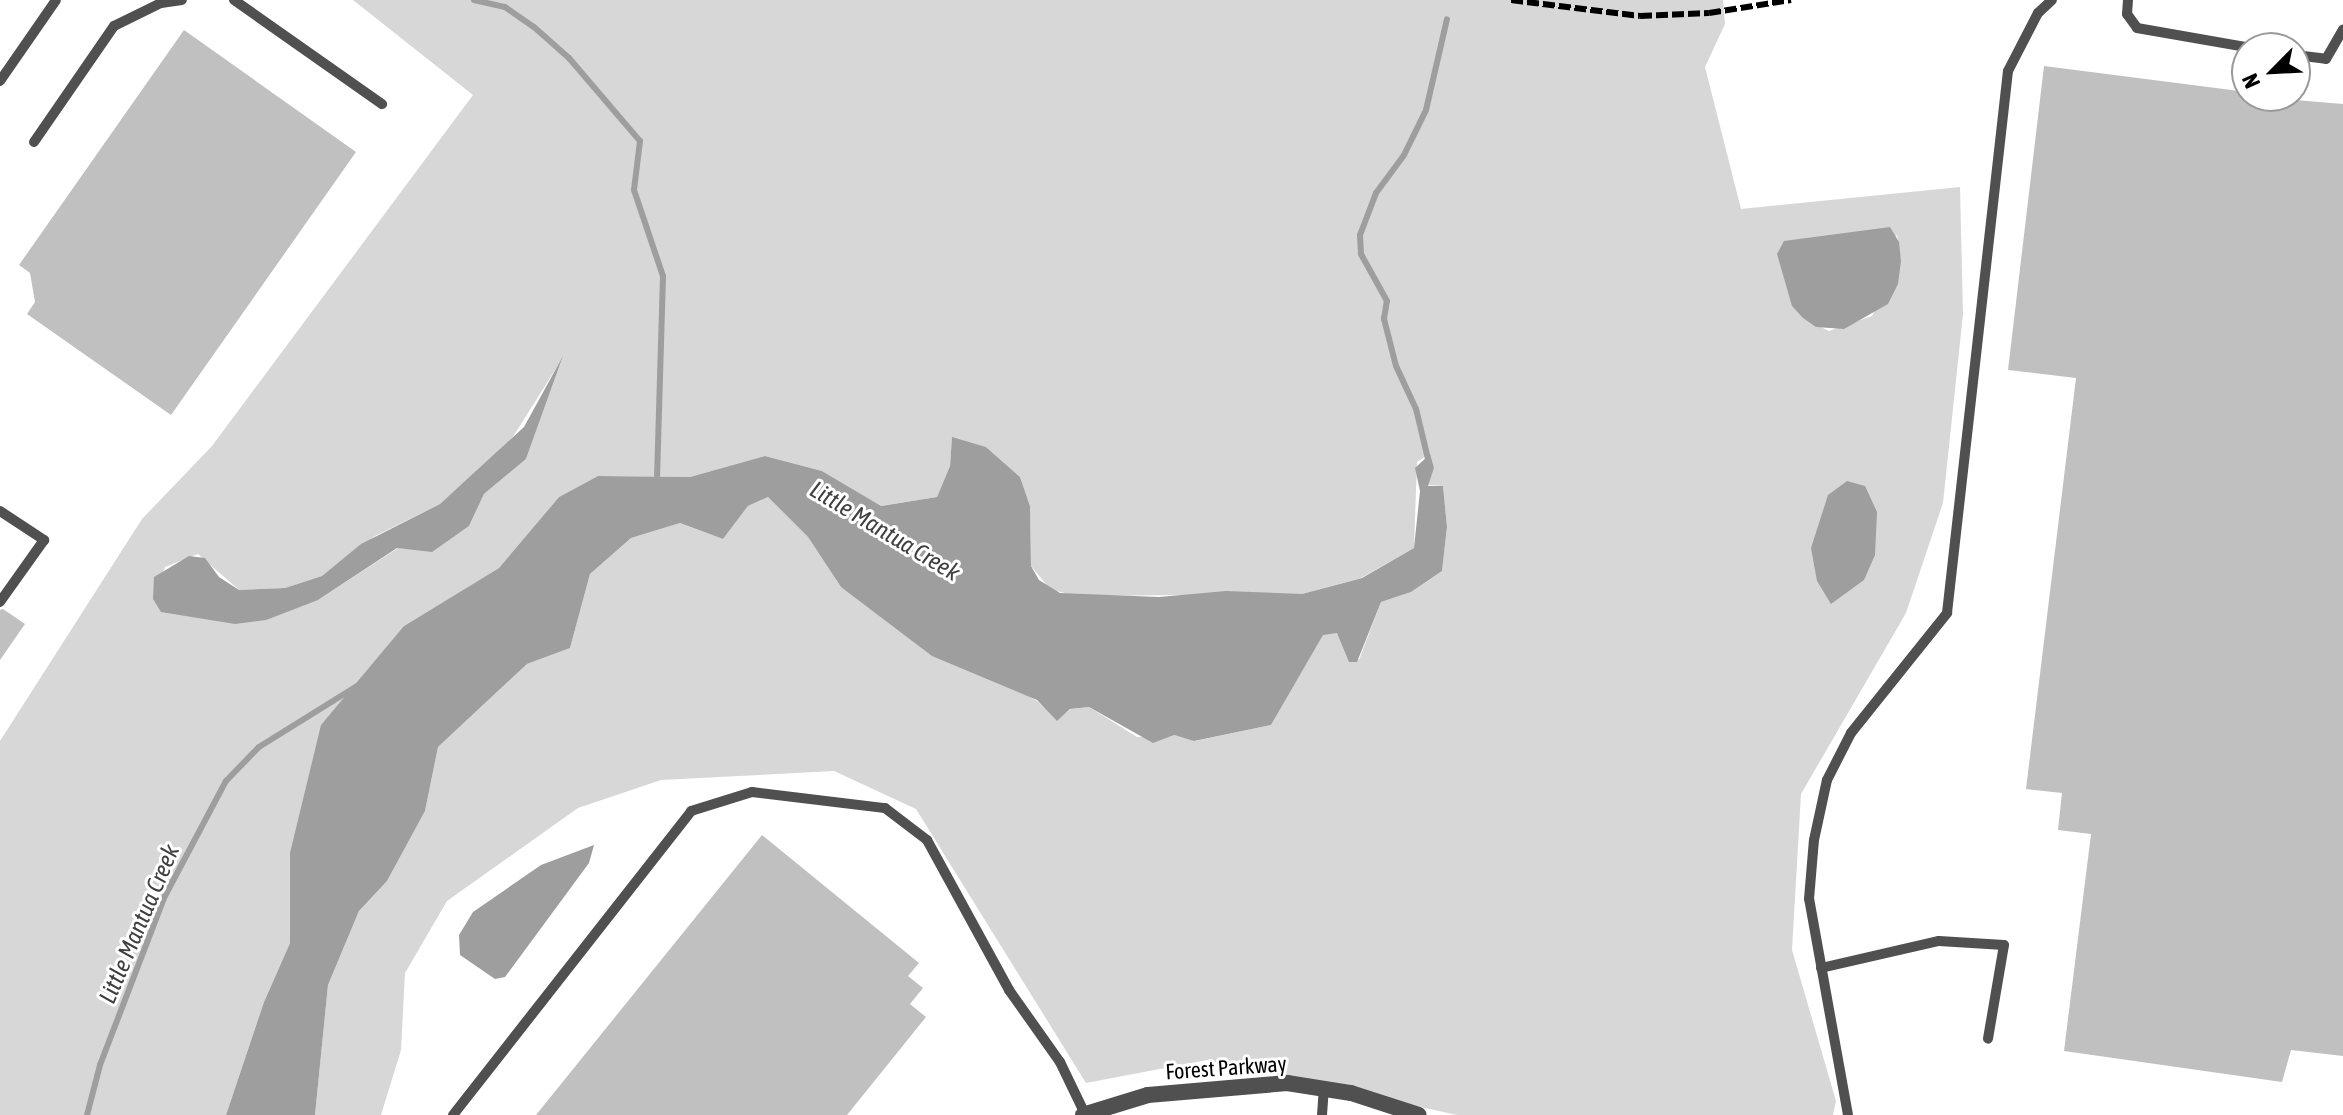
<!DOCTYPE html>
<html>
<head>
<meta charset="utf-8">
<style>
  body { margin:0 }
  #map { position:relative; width:2343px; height:1115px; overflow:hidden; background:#fff; font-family:"Asap Condensed",sans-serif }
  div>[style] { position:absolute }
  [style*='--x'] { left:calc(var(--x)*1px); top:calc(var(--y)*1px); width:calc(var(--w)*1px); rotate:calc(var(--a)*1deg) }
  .green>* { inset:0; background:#d7d7d7 }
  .water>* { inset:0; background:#9e9e9e }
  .stream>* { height:6px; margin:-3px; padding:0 3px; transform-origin:3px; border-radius:3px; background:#9e9e9e }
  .building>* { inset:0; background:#c0c0c0 }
  .service>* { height:10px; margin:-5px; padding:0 5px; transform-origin:5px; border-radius:5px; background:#505050 }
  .minor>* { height:16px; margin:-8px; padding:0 8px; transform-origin:8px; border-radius:8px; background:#505050 }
  .rail>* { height:6px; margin-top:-3px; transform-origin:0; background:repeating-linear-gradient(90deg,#000 0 12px,transparent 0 16px) }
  span { translate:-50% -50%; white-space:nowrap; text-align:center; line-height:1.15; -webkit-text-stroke:6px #fff; paint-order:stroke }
  .street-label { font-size:22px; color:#000 }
  .water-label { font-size:24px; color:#3f3f3f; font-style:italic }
  .north { position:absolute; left:2231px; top:32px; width:80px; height:80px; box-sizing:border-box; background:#fff; border:2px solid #999; border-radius:50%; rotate:246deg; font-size:22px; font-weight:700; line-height:32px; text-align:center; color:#000 }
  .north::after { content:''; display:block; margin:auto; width:28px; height:36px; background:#000; clip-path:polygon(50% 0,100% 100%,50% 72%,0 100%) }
</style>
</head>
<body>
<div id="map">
  <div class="green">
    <div style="clip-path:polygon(evenodd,353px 0,1723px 0,1725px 24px,1705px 67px,1741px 209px,1960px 187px,1963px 314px,1943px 503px,1906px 613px,1801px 794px,1792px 950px,1836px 1101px,1833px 1115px,1457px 1115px,1207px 1060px,1086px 1083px,916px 809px,834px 771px,661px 780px,578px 808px,447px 901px,405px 973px,401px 1050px,381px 1115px,315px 1115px,328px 985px,359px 911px,387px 881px,425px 811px,438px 747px,527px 664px,570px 648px,590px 574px,631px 538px,680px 523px,723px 539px,748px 506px,768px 497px,808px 537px,841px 587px,1037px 701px,1057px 720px,1071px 709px,1089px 707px,1137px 737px,1174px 735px,1195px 741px,1271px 725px,1323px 634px,1337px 633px,1359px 660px,1381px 602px,1411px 592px,1442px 571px,1447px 527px,1443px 486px,1428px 485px,1434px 468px,1429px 454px,1417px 462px,1414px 548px,1361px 578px,1302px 594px,1075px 596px,1050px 589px,1031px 566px,1030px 506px,1020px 477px,986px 447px,952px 438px,950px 466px,937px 497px,880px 506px,822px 471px,765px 456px,690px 477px,598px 476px,559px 497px,499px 568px,404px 626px,290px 853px,290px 943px,264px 1002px,226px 1115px,0 1115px,0 741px,142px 519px,212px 446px,473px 95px,353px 0,1897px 235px,1901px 261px,1872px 316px,1829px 331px,1803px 318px,1897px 235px,353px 0,562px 359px,526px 459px,484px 494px,469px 526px,432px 551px,398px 548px,318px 600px,153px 599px,165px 567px,198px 554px,239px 590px,285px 588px,322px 576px,375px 536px,440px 504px,509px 443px,562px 359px)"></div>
  </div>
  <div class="water">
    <div style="clip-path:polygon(1890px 227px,1899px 242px,1901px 261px,1898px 284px,1888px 304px,1844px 329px,1816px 327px,1803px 318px,1792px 306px,1777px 254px,1784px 241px)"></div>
    <div style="clip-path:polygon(563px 356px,526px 459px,484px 494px,469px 526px,432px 552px,397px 548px,318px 600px,266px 620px,235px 624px,161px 612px,153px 599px,154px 577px,189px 556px,205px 558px,219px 577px,239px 590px,285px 588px,322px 576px,361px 544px,440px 504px,524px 427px)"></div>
    <div style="clip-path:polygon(952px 437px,986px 447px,1020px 477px,1030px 506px,1031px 566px,1039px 580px,1060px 593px,1159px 597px,1226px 591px,1302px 594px,1362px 578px,1414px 548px,1420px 491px,1415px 468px,1430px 454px,1434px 468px,1428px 486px,1443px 486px,1447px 527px,1442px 571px,1411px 592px,1381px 602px,1357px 662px,1349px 662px,1337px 633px,1323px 635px,1271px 725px,1194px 741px,1174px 735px,1153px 743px,1089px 707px,1070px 709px,1057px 721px,1037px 700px,932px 656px,841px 587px,808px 537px,768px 497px,748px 506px,723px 539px,680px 523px,631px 538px,590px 574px,570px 648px,527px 664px,438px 747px,425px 811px,387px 881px,359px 911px,328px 985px,315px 1115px,226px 1115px,264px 1002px,290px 943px,290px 853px,321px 725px,404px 626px,499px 568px,559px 497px,598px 476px,690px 477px,765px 456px,822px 471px,881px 506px,937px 497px,950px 466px)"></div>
    <div style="clip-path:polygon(1847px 481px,1865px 486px,1877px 512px,1875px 555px,1864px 580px,1831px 604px,1817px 581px,1811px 548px,1828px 495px)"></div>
    <div style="clip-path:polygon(594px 845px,589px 863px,505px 977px,495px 979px,460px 955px,459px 935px,473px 912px,541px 865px)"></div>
  </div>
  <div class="stream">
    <div style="--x:474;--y:0;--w:32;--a:13"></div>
    <div style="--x:505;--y:7;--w:35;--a:35"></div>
    <div style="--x:534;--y:27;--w:47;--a:41.5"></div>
    <div style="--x:569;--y:58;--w:109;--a:49.5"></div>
    <div style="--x:640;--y:141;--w:49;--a:97"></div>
    <div style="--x:634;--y:190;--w:91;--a:71.4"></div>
    <div style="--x:663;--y:276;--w:207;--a:91.7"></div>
    <div style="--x:1429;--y:463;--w:56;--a:-103.5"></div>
    <div style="--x:1416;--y:409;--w:47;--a:-114.9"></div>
    <div style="--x:1396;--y:366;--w:49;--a:-104.3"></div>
    <div style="--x:1384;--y:319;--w:18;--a:-81"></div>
    <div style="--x:1387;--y:301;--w:54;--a:-119"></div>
    <div style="--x:1361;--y:254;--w:19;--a:-93"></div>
    <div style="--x:1360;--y:235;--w:45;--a:-69.1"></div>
    <div style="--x:1376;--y:193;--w:47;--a:-53.6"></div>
    <div style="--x:1404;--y:155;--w:50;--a:-63.9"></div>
    <div style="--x:1426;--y:110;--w:93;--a:-77"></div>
    <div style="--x:87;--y:1115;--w:52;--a:-75.4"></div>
    <div style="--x:100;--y:1065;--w:181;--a:-69"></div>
    <div style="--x:165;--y:896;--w:130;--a:-62.1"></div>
    <div style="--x:226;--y:781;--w:47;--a:-45.9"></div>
    <div style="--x:259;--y:747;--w:115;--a:-31.9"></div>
  </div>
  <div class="building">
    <div style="clip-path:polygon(184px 30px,356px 152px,171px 415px,27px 314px,35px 302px,30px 273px,19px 265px)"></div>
    <div style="clip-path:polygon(2044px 66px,2247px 92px,2247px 96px,2343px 104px,2343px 1056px,2291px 1050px,2282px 1082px,2064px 1051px,2091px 834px,2058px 830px,2062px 793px,2026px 789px,2076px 378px,2008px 370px)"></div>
    <div style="clip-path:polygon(3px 609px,25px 624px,0 660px,0 610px)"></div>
    <div style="clip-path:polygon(762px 835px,919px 963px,908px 976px,923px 988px,910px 1004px,926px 1017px,847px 1115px,536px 1115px)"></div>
  </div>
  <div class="service">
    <div style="--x:234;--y:0;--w:181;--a:35.1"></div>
    <div style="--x:2128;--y:0;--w:14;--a:94"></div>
    <div style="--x:2127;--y:14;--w:17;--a:54"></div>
    <div style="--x:2137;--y:28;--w:117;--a:9.9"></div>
    <div style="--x:2295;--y:55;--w:31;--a:7"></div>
    <div style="--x:2326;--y:59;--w:34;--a:-60"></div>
    <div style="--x:0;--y:81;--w:98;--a:-55.3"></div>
    <div style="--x:34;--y:142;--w:141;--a:-55.4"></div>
    <div style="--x:114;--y:26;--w:52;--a:-26.1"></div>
    <div style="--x:161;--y:3;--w:21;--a:-8"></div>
    <div style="--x:0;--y:511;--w:53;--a:33.4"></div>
    <div style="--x:44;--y:540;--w:76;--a:125.4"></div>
    <div style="--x:1821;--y:968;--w:121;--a:-12.9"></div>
    <div style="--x:1939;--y:941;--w:65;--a:3.5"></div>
    <div style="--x:2004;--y:945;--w:95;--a:99.7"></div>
    <div style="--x:453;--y:1115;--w:386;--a:-51.9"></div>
    <div style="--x:691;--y:811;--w:64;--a:-17.3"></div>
    <div style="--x:752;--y:792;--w:134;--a:6.9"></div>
    <div style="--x:885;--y:808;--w:53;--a:37.3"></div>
    <div style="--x:927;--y:840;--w:171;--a:61.3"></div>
    <div style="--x:1009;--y:990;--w:88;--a:54.7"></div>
    <div style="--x:1060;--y:1062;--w:58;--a:64.3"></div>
    <div style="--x:1322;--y:1115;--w:26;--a:-86"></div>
    <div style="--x:1848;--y:1115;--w:219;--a:-100.2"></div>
    <div style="--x:1809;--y:899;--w:59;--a:-85.2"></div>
    <div style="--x:1814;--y:840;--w:61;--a:-77.8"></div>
    <div style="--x:1827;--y:780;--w:53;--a:-62.9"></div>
    <div style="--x:1851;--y:733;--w:154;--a:-51.3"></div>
    <div style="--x:1947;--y:613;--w:545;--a:-83.58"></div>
    <div style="--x:2008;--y:71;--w:65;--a:-62.7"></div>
    <div style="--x:2038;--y:13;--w:19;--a:-43"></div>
  </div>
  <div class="minor">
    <div style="--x:1083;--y:1115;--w:68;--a:-17.1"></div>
    <div style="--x:1148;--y:1095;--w:140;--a:-4.9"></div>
    <div style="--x:1287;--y:1083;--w:65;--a:8.9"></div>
    <div style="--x:1351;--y:1093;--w:71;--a:17.9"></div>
  </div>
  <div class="rail">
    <div style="--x:1511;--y:0;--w:130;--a:7.1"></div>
    <div style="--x:1640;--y:16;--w:69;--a:-2.5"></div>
    <div style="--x:1709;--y:13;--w:83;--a:-9"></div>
  </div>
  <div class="street-label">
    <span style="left:1226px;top:1068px;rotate:-4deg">Forest Parkway</span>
  </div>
  <div class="water-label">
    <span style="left:885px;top:531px;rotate:31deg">Little Mantua Creek</span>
    <span style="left:139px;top:924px;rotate:-67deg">Little Mantua Creek</span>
  </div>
  <div class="north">N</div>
</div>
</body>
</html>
